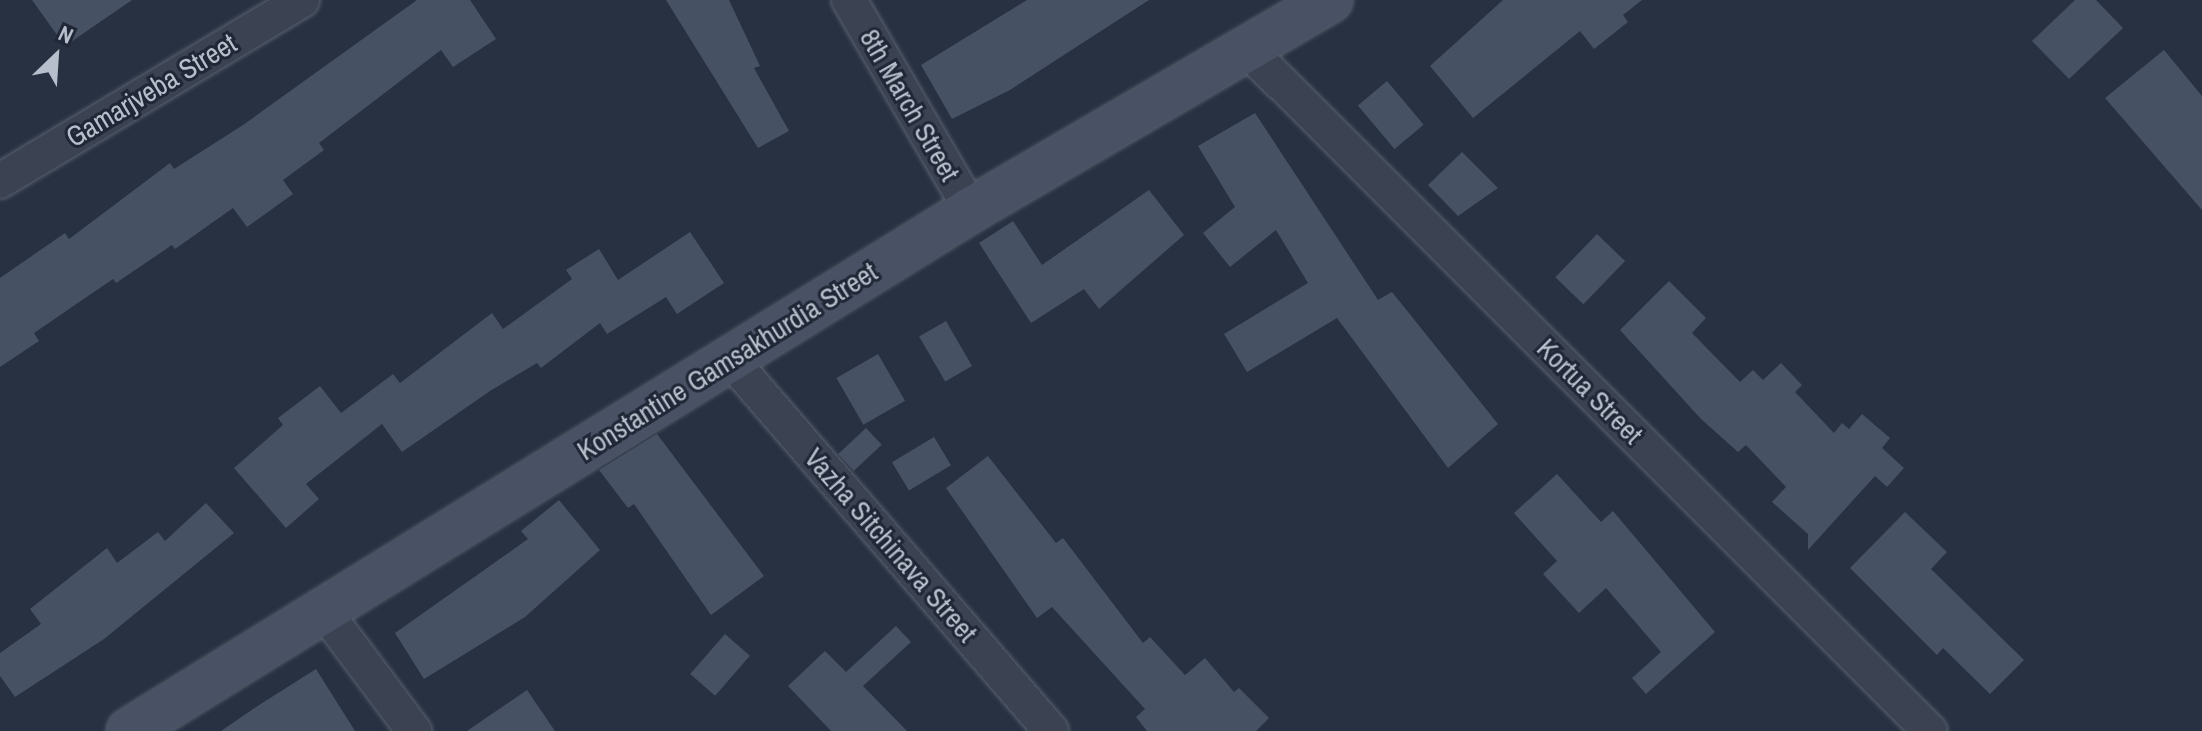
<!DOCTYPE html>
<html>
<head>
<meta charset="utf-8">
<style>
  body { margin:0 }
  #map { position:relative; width:2202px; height:731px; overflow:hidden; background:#273142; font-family:"Archivo Narrow",sans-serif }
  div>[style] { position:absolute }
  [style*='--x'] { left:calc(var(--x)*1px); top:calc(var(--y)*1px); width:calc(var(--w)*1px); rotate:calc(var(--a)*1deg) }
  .building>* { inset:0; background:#465164; transform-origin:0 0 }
  .roads { filter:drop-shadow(0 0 2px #59616f) drop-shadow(0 0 2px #59616f) }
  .street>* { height:34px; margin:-17px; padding:0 17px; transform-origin:17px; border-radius:17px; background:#3b4352 }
  .secondary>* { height:44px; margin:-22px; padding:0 22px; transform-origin:22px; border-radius:22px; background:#495265 }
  span { translate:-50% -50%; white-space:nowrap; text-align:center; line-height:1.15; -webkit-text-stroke:6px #202837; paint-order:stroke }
  .street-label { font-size:28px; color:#b8bfcc }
  .north { position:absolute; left:16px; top:16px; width:80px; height:80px; -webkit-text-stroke:6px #202837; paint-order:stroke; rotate:25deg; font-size:22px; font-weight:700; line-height:32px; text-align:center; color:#b8bfcc }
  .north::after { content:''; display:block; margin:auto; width:28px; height:36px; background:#b8bfcc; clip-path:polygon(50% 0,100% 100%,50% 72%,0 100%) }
</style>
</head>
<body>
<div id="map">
  <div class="building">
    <div style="clip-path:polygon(32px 0,132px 0,65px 46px)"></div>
    <div style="clip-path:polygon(417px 0,470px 0,496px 39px,453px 67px,441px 50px,319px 143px,324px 150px,283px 180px,293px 194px,247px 227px,233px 208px,175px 249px,172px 245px,116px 283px,113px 279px,34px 333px,39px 341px,0 367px,0 278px,65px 233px,69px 239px,170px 163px,174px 169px,243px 125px)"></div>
    <div style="clip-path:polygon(666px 0,729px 0,760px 66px,754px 68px,789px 131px,758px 148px)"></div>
    <div style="clip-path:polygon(1027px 0,1149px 0,1010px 90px,952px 119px,921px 65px)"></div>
    <div style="clip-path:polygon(1503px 0,1642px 0,1623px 15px,1628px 22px,1594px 49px,1580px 31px,1473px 118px,1430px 66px)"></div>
    <div style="clip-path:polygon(2075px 0,2096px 0,2123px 28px,2069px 79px,2032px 41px)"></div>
    <div style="clip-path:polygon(2164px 50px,2202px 96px,2202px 210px,2105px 98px)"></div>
    <div style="left:1387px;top:81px;width:57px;height:38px;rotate:50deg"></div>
    <div style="clip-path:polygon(1255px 113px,1378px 300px,1392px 292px,1498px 424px,1448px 468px,1337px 318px,1247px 372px,1224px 334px,1308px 283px,1276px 230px,1230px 267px,1203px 233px,1235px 207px,1198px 146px)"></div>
    <div style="clip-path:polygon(1462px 152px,1498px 188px,1458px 216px,1428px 185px)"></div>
    <div style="clip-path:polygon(1149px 190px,1184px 235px,1099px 309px,1084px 289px,1031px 323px,979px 243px,1013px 221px,1042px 265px)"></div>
    <div style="clip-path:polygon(690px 232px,724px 283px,677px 314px,666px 297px,607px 334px,600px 323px,541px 368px,537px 363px,490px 391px,402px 452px,382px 424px,306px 484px,319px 499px,286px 528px,234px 468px,283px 425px,278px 418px,320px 386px,341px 413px,393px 374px,400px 383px,492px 313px,503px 329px,572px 279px,566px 270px,599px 249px,618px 280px)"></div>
    <div style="left:1597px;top:234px;width:39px;height:60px;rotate:44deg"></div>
    <div style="clip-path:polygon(1669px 281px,1706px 318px,1692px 333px,1740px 382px,1753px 370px,1763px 380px,1781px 363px,1802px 385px,1795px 392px,1834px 433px,1842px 423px,1849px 429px,1862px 414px,1890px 438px,1882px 448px,1904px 468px,1887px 487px,1875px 476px,1808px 550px,1808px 534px,1772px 502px,1786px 487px,1746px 445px,1738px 452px,1701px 419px,1620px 330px)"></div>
    <div style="left:946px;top:321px;width:52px;height:31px;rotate:60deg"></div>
    <div style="left:878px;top:354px;width:54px;height:48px;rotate:60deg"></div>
    <div style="left:866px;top:428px;width:23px;height:38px;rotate:47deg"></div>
    <div style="clip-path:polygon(657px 434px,764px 576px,711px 615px,634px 504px,628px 508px,599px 470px)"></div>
    <div style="left:934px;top:437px;width:33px;height:49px;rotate:59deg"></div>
    <div style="clip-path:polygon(988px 456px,1056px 543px,1063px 538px,1143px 643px,1150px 637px,1185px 675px,1205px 658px,1234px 692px,1239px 688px,1269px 718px,1256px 731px,1147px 731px,1136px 717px,1145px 709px,1052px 607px,1037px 618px,946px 488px)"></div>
    <div style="clip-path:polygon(1557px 474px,1601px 522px,1613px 511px,1715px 632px,1646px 694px,1632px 678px,1661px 652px,1606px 588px,1579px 613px,1543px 574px,1557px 561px,1514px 513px)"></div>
    <div style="clip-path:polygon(559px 500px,600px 550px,525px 617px,424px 679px,395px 633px,528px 539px,521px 531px)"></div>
    <div style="clip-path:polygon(206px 503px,234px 533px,104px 639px,15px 697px,0 676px,0 653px,41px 624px,30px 609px,107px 548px,117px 563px,158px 532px,165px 541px)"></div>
    <div style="clip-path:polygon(1905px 512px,1947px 552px,1931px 569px,2024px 660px,1990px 694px,1943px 648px,1937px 655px,1850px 568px)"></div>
    <div style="clip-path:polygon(896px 626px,911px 642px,863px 686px,907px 731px,831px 731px,788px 686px,825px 651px,846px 672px)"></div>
    <div style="left:725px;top:634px;width:33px;height:53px;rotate:41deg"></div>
    <div style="clip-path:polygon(316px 669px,355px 731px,221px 731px,259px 705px)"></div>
    <div style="clip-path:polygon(527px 690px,555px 731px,467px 731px)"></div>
  </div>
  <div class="roads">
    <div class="street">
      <div style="--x:849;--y:0;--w:243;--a:59.8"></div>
      <div style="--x:1249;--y:51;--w:962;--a:44.96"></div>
      <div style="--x:0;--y:181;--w:352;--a:-30.9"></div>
      <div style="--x:731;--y:360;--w:490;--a:49.2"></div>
      <div style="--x:322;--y:608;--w:154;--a:53.2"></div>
    </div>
    <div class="secondary">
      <div style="--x:129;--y:731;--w:990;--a:-31.75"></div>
      <div style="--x:971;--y:210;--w:416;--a:-30.3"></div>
    </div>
  </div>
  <div class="street-label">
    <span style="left:151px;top:90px;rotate:-31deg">Gamarjveba Street</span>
    <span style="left:910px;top:105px;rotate:60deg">8th March Street</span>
    <span style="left:727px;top:361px;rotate:-32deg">Konstantine Gamsakhurdia Street</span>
    <span style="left:1590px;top:391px;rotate:45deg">Kortua Street</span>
    <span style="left:891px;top:545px;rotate:49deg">Vazha Sitchinava Street</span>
  </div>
  <div class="north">N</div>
</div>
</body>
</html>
